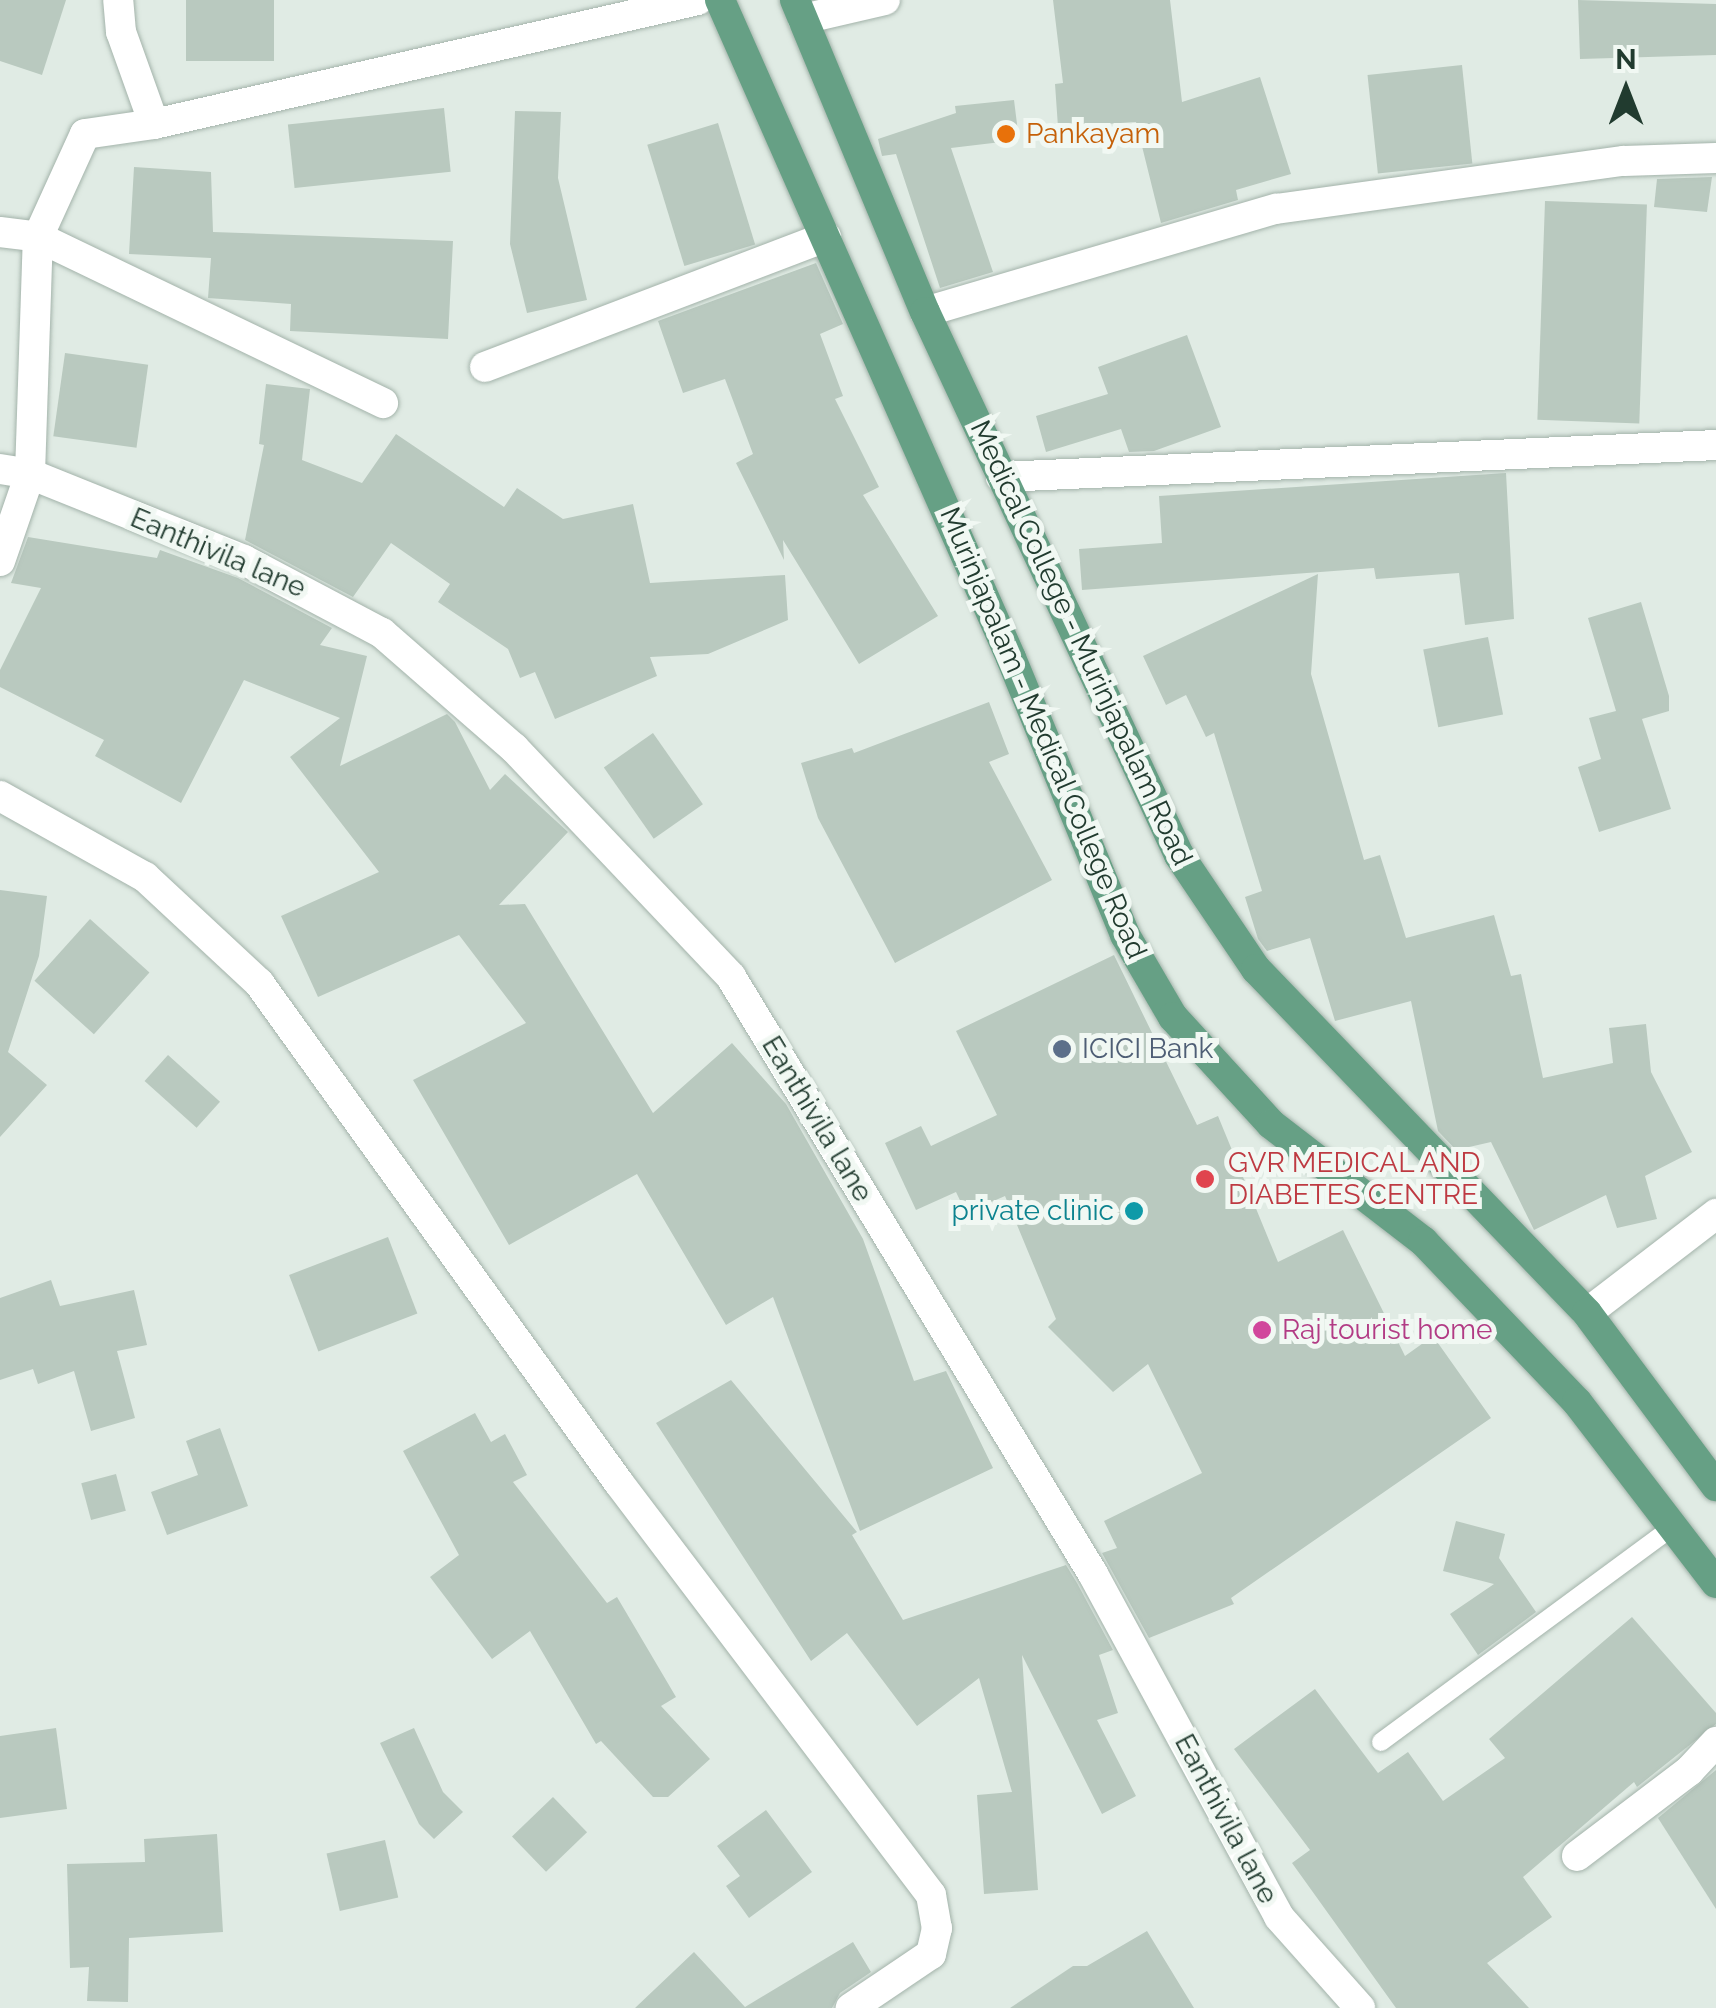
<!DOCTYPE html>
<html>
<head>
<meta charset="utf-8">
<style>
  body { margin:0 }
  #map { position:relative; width:1716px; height:2008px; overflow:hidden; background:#e0ebe4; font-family:Raleway,sans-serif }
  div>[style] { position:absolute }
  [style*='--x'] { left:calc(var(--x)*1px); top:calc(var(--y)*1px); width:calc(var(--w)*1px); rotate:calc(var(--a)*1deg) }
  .building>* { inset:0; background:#b9c9bf; transform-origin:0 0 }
  .roads { filter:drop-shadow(0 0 2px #a3b3aa) drop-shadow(0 0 2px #a3b3aa) }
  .service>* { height:18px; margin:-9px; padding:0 9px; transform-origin:9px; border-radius:9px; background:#fff }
  .minor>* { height:30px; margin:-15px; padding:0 15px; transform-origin:15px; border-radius:15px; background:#fff }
  .primary>* { height:30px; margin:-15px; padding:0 15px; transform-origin:15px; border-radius:15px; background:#66a085 }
  .dots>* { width:28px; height:28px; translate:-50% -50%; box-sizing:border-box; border:5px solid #f1f8f3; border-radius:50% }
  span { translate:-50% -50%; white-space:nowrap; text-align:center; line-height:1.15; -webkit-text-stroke:10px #f1f8f3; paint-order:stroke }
  .food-label { font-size:28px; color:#c56008 }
  .left { translate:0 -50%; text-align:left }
  .street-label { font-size:28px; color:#213b2f }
  .service-label { font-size:28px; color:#4e5e75 }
  .health-label { font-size:28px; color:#be3a42 }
  .culture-label { font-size:28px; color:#0d838f }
  .right { translate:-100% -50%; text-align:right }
  .hotel-label { font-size:28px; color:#b23c85 }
  .north { position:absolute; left:1576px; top:40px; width:100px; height:100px; -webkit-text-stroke:8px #f1f8f3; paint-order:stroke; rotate:0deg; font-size:28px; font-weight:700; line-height:40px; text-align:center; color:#213b2f }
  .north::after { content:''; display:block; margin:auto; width:35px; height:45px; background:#213b2f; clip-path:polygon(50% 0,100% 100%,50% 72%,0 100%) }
</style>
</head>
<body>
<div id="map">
  <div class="building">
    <div style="clip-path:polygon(0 0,66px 0,42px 75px,0 61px)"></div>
    <div style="left:186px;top:0;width:88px;height:61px"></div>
    <div style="clip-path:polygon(1053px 0,1170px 0,1182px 102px,1260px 77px,1291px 174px,1236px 190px,1238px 200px,1161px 223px,1136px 122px,1058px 127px,1055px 84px,1063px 83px)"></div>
    <div style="clip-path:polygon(1578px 0,1716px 4px,1716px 55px,1580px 59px)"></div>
    <div style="left:1462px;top:65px;width:99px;height:95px;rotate:84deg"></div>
    <div style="clip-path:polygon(1014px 100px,1019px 140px,951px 148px,993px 272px,940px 288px,896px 154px,882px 156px,878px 139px,956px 113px,955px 106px)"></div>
    <div style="left:444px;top:108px;width:64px;height:157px;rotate:84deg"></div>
    <div style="clip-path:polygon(515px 111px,561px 112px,558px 178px,587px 300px,527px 313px,510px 244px)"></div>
    <div style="left:718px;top:123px;width:127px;height:74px;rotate:73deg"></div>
    <div style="clip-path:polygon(134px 167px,211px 172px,213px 232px,453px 241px,448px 339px,290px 331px,291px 304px,208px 298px,211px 258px,129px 254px)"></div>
    <div style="clip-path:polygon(1712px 177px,1707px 212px,1654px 207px,1657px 179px)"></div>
    <div style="left:1545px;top:201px;width:102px;height:219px;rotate:2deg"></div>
    <div style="clip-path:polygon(816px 263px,843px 324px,820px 334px,843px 396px,835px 399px,879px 487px,863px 495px,938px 616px,859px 664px,783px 540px,784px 560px,736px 463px,753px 454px,725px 379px,683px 393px,658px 321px)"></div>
    <div style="clip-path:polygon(1187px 335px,1221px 427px,1154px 451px,1129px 452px,1121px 429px,1046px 452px,1036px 416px,1108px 394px,1098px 367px)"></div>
    <div style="left:65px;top:353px;width:84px;height:84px;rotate:8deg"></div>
    <div style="clip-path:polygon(266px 384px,310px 389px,302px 460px,362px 483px,396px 434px,504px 507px,517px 488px,563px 519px,633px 504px,650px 583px,785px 575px,788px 620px,708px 654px,650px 657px,657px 676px,555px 719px,535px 672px,520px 678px,508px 649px,438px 602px,450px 584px,391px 543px,353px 597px,245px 540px,264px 445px,259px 444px)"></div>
    <div style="clip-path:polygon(1506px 473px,1514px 619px,1465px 625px,1459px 573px,1376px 579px,1374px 568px,1082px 590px,1079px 549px,1162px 543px,1159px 496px)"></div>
    <div style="clip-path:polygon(28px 537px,157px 558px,160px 550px,238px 578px,332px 628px,320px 645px,367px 656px,340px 766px,447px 714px,455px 722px,490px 790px,505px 774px,568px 832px,499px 905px,525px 904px,653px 1113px,732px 1043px,786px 1104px,863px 1239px,914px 1381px,946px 1371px,993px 1468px,860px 1531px,773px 1297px,726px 1325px,637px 1174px,509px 1245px,413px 1080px,526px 1023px,459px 935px,318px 997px,281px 916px,379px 872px,290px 757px,340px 718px,244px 680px,181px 803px,95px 756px,104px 740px,0 687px,0 670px,41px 588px,11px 583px)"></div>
    <div style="clip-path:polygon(1318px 574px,1311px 674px,1364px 860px,1380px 855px,1406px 938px,1494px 915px,1511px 976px,1521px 974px,1543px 1078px,1613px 1063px,1609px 1028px,1646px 1024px,1651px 1072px,1692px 1152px,1645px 1176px,1657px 1219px,1617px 1228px,1606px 1195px,1534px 1230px,1491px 1142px,1456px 1150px,1438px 1131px,1411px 1001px,1335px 1021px,1310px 938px,1267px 951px,1258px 939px,1245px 897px,1262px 891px,1214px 733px,1206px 737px,1186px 695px,1166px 705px,1143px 656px)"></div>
    <div style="clip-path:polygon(1641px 602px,1669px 696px,1669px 711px,1642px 719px,1671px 809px,1599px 832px,1578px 767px,1601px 759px,1589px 718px,1616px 711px,1588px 618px)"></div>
    <div style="left:1488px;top:637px;width:79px;height:66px;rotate:79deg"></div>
    <div style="clip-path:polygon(989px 702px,1009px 754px,989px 762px,1052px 880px,895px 963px,818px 818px,801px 763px,852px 748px,854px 753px)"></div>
    <div style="left:653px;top:733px;width:87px;height:60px;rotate:55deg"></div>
    <div style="clip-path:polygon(0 890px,47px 896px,39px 956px,8px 1052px,47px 1085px,0 1137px)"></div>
    <div style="left:90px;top:919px;width:80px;height:83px;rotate:42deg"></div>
    <div style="clip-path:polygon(1114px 955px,1197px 1125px,1218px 1116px,1278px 1262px,1343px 1230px,1405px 1356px,1433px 1336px,1491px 1418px,1231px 1598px,1234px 1604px,1149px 1638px,1102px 1553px,1117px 1548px,1104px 1521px,1202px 1473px,1148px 1364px,1113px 1392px,1048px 1327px,1056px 1319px,1005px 1196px,966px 1213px,956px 1192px,916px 1210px,885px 1143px,921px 1126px,931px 1146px,997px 1115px,956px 1031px)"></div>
    <div style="left:168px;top:1055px;width:70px;height:35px;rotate:42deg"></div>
    <div style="left:388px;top:1237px;width:82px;height:106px;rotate:69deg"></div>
    <div style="clip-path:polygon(51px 1280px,60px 1306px,134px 1290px,147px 1345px,117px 1351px,135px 1418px,91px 1431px,74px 1371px,38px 1384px,33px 1369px,0 1380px,0 1298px)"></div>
    <div style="clip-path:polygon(731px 1380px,857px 1532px,852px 1535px,903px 1620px,1066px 1565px,1077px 1583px,1113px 1650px,1099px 1655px,1118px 1713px,1097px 1720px,1136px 1796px,1102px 1814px,1022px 1655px,1038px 1890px,984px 1894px,977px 1795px,1012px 1792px,979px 1678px,917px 1726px,847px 1633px,811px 1661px,656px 1423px)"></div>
    <div style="clip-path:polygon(475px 1413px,491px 1442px,505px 1434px,527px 1475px,513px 1482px,607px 1603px,617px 1597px,676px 1697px,661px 1706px,710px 1759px,668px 1797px,653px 1797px,601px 1741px,596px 1744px,530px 1631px,492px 1659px,430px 1577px,459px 1555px,403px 1451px)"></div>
    <div style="clip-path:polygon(220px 1428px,248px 1506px,167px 1535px,151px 1492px,198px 1475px,186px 1441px)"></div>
    <div style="left:116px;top:1474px;width:38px;height:36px;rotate:75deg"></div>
    <div style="clip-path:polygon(1456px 1521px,1505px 1534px,1499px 1558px,1536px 1612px,1478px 1655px,1450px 1614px,1494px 1584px,1443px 1571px)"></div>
    <div style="clip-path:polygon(1632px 1617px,1716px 1713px,1716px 1724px,1637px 1787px,1634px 1782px,1523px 1877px,1552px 1917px,1487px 1963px,1529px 2008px,1396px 2008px,1292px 1863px,1310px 1850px,1234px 1749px,1315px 1689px,1378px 1773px,1408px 1752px,1443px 1801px,1505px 1758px,1489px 1739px)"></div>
    <div style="clip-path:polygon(56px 1728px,67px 1809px,0 1818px,0 1736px)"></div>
    <div style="clip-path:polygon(414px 1728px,443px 1792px,463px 1812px,434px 1839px,419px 1824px,380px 1743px)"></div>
    <div style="clip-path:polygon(1716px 1770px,1716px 1909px,1658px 1818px)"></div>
    <div style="left:553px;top:1797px;width:49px;height:57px;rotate:46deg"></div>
    <div style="clip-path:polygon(766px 1810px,812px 1872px,749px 1918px,726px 1886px,740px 1876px,717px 1846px)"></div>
    <div style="clip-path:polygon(217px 1834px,223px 1932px,129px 1938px,128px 2002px,87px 2001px,89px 1967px,70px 1968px,67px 1864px,145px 1862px,144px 1839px)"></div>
    <div style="left:385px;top:1840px;width:59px;height:60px;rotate:77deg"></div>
    <div style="clip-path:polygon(1147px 1931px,1194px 2008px,1010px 2008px,1073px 1966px,1087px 1966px)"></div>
    <div style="clip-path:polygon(853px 1942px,871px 1972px,840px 1993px,832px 2008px,635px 2008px,694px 1952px,745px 2007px)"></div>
  </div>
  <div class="roads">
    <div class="service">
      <div style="--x:1381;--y:1742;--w:363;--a:-36.4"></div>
    </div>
    <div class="minor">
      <div style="--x:803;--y:19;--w:84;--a:-13"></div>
      <div style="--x:154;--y:124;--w:558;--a:-12.84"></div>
      <div style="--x:0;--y:232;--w:38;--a:7"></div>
      <div style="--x:38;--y:237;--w:383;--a:25.7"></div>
      <div style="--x:925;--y:312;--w:366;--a:-16.4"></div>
      <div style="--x:1276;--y:209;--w:351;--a:-7.9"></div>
      <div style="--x:1624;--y:161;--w:92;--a:-1.9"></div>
      <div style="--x:485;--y:367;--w:365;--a:-20.9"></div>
      <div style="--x:0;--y:469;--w:30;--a:9"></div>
      <div style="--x:30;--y:474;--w:231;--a:21.9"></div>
      <div style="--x:244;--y:560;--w:156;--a:27.9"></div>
      <div style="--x:382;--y:633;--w:175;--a:41.1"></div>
      <div style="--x:514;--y:748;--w:315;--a:46.5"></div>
      <div style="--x:731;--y:977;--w:698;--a:58.77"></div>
      <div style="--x:1093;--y:1574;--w:390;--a:61.5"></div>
      <div style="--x:1279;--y:1917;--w:122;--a:48.3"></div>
      <div style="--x:1001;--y:477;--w:716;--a:-2.56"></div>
      <div style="--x:0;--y:561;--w:92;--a:-71"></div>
      <div style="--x:30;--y:474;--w:237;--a:-88.1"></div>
      <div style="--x:38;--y:237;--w:113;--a:-65.5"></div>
      <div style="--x:85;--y:134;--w:70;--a:-8.2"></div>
      <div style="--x:154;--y:124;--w:98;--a:-109.7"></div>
      <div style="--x:121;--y:32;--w:32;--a:-95"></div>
      <div style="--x:0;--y:796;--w:166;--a:29.2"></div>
      <div style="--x:145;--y:877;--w:156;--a:42.9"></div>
      <div style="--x:259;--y:983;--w:616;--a:54.25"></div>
      <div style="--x:619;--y:1483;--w:517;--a:52.86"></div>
      <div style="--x:931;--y:1895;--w:34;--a:80"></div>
      <div style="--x:937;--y:1928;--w:27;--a:103"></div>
      <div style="--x:931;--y:1954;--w:97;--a:146"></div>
      <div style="--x:1587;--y:1313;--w:163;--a:-37.5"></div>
      <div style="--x:1577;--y:1856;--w:141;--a:-37.2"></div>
      <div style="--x:1689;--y:1771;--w:40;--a:-47"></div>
    </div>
    <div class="primary">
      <div style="--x:720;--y:0;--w:719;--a:66.14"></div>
      <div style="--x:1011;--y:658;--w:300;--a:67.6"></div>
      <div style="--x:1125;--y:935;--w:95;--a:59.7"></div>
      <div style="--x:1173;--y:1017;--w:145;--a:47.5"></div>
      <div style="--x:1271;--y:1124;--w:192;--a:37.6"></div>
      <div style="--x:1423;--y:1241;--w:223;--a:46.3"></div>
      <div style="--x:1577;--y:1402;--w:228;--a:52.5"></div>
      <div style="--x:795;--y:0;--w:338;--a:67.4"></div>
      <div style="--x:925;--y:312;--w:599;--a:64.93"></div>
      <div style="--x:1179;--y:855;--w:138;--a:56"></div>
      <div style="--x:1256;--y:969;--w:477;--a:46.1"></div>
      <div style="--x:1587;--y:1313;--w:216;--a:53.3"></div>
    </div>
  </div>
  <div class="dots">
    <div style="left:1006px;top:134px;background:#e8710a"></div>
    <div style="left:1062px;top:1049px;background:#5c6f8a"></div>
    <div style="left:1205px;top:1179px;background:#e0444e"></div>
    <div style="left:1134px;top:1211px;background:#0f9aa8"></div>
    <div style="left:1262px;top:1330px;background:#d1479c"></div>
  </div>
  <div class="food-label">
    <span class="left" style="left:1026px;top:134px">Pankayam</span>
  </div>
  <div class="street-label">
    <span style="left:218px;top:553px;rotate:23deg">Eanthivila lane</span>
    <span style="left:1081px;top:643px;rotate:65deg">Medical College - Murinjapalam Road</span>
    <span style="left:1043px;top:733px;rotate:67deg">Murinjapalam - Medical College Road</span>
    <span style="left:817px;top:1119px;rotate:59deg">Eanthivila lane</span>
    <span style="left:1226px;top:1819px;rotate:62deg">Eanthivila lane</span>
  </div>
  <div class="service-label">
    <span class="left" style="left:1082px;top:1049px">ICICI Bank</span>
  </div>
  <div class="health-label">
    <span class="left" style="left:1228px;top:1179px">GVR MEDICAL AND<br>DIABETES CENTRE</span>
  </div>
  <div class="culture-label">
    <span class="right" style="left:1114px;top:1211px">private clinic</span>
  </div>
  <div class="hotel-label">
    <span class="left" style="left:1282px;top:1330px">Raj tourist home</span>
  </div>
  <div class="north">N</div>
</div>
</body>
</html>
